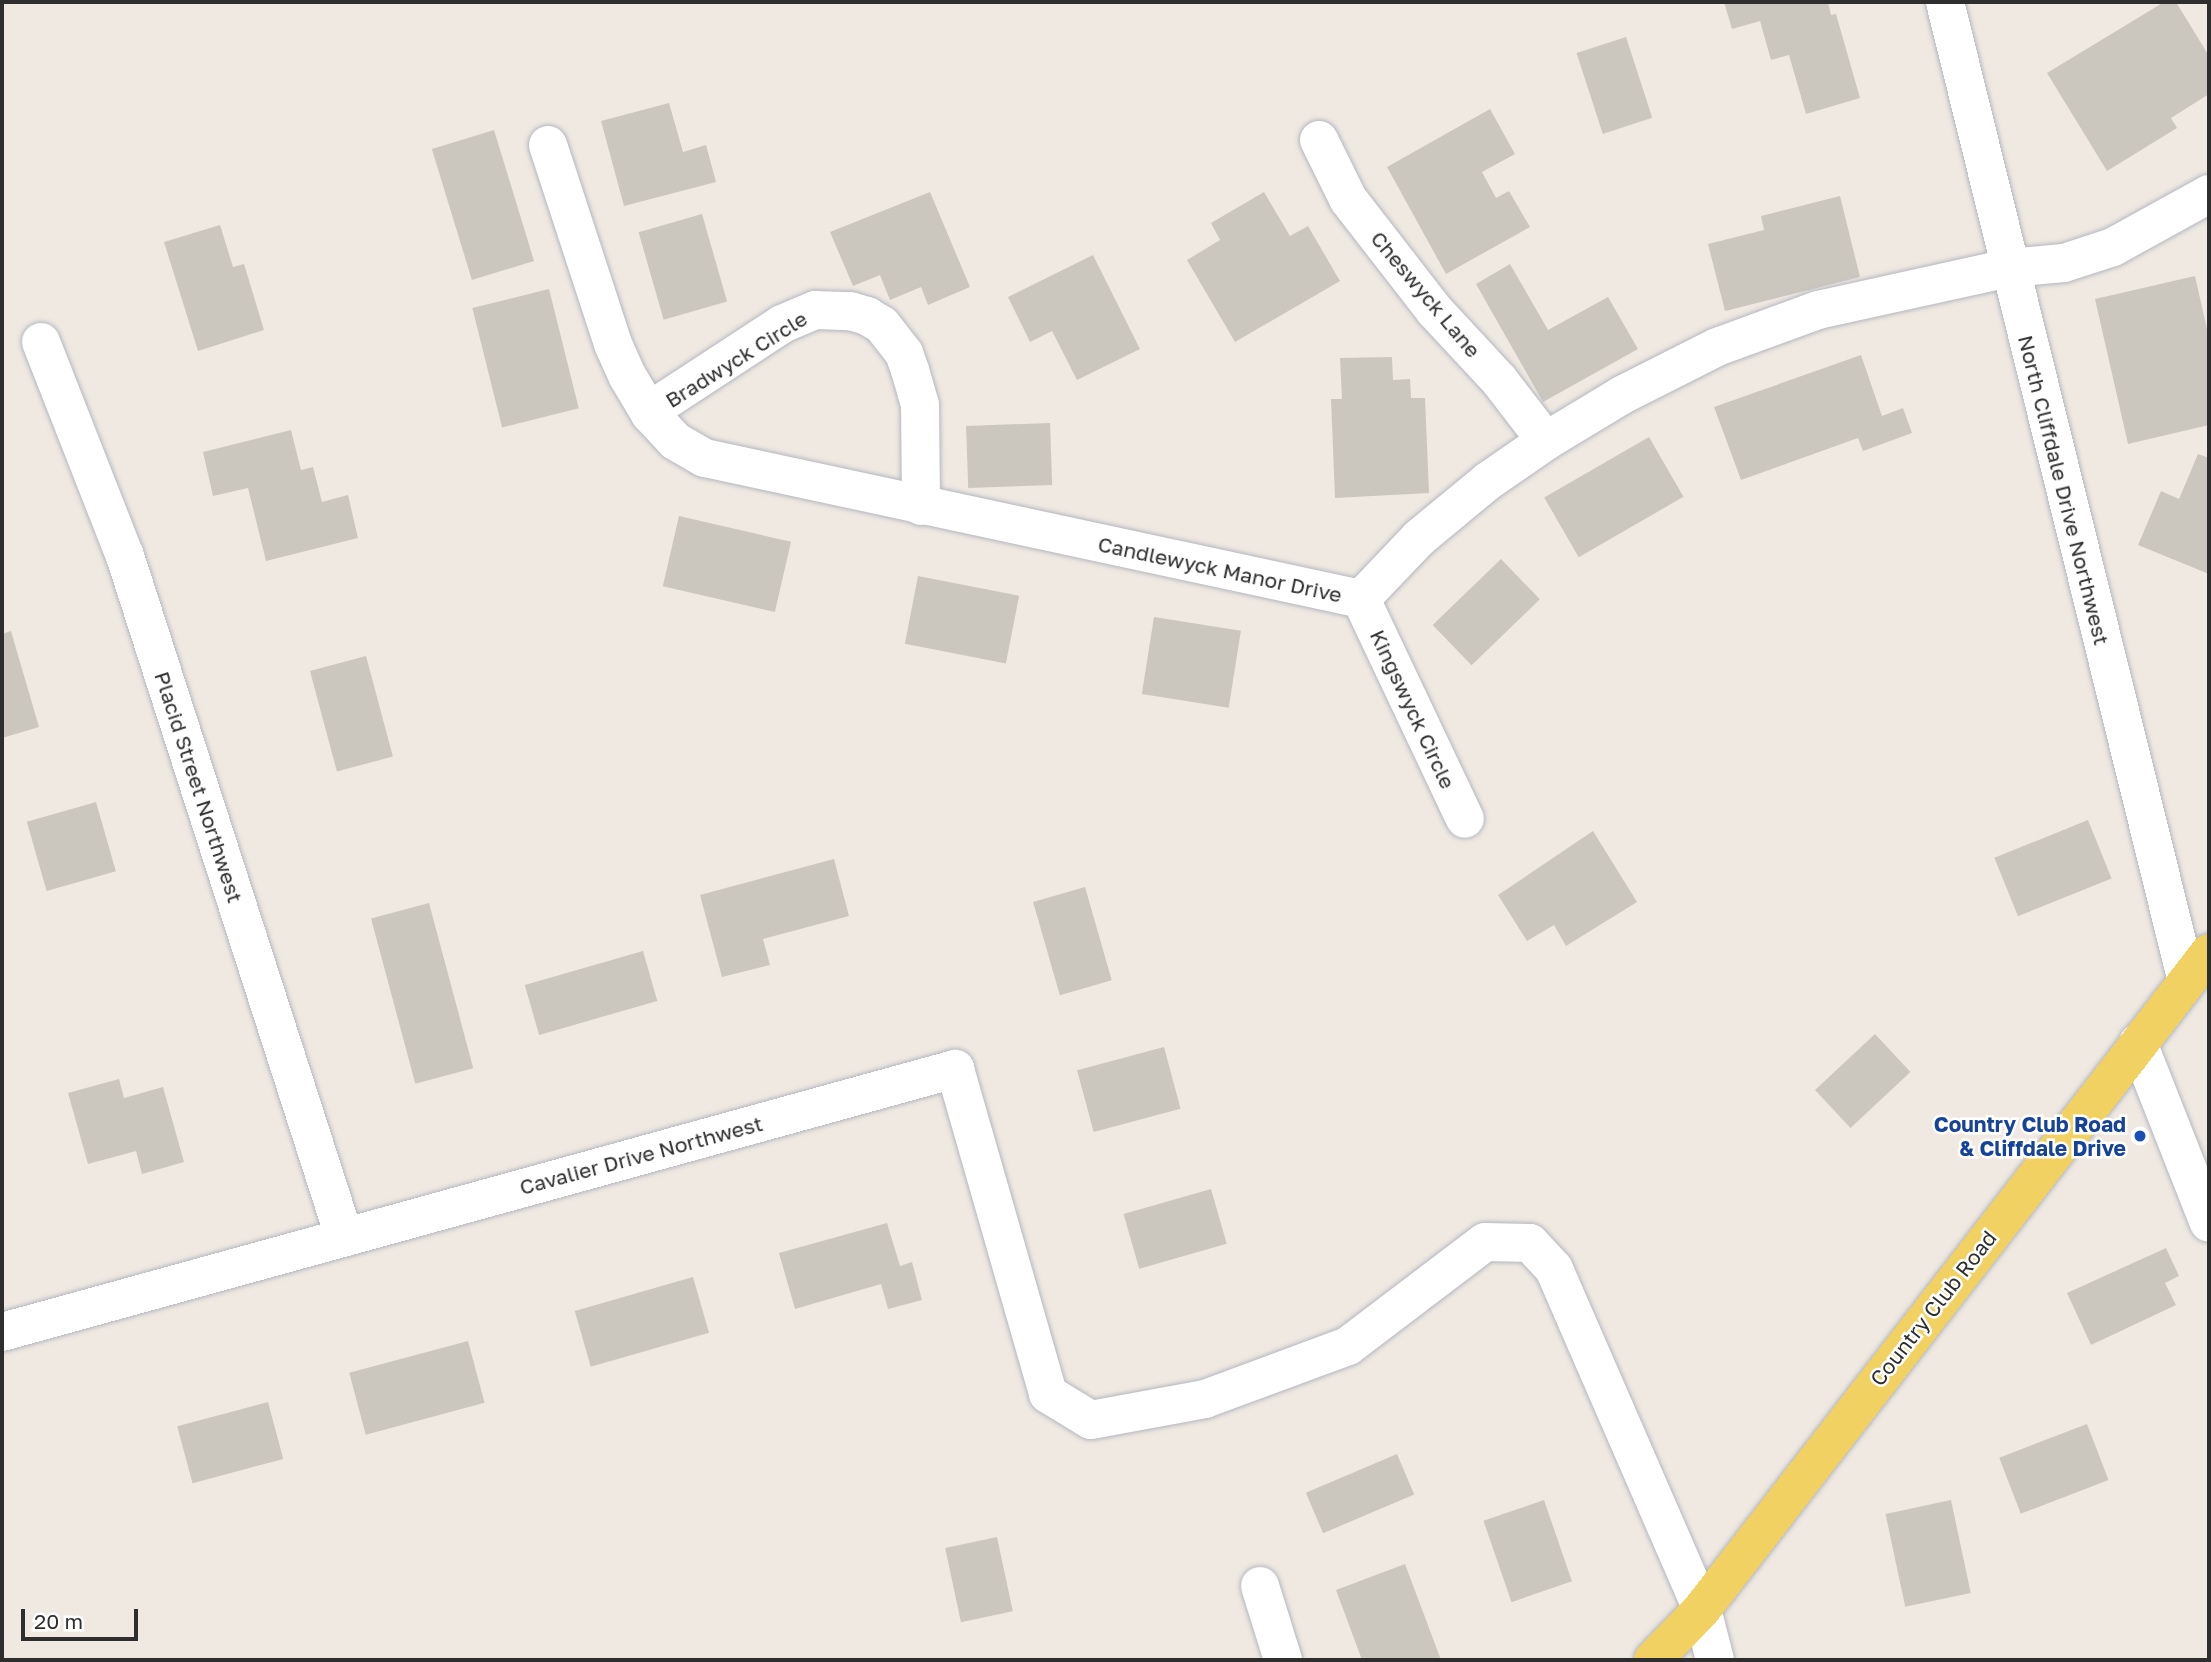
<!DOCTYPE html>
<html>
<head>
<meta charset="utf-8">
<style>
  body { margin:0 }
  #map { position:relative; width:2211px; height:1662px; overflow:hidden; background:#efe9e1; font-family:"Golos Text",sans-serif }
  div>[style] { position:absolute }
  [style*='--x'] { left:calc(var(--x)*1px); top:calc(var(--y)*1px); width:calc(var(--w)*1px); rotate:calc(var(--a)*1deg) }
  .building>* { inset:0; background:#cbc7bf; transform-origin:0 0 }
  .roads { filter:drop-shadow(0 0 2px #b4b7c1) drop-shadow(0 0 2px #b4b7c1) }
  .minor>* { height:38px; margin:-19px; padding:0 19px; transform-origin:19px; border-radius:19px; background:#fff }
  .major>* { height:38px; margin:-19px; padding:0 19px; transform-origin:19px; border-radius:19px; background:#f2d163 }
  .dots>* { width:19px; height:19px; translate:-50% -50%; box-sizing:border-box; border:4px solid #fff; border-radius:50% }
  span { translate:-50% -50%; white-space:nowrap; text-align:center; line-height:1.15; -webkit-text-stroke:5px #fff; paint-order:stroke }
  .street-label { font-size:21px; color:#2e2e2e }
  .transit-label { font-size:21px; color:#164399; font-weight:700 }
  .right { translate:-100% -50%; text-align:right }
  .frame { position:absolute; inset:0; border:4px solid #2e2e2e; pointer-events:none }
  .scale { position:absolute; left:21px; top:1609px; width:117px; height:32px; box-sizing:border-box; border:4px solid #2e2e2e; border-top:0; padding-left:9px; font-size:21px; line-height:24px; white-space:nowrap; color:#2e2e2e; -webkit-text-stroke:5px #fff; paint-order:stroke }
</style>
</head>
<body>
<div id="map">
  <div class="building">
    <div style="clip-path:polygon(1724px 2px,1828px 2px,1831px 15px,1836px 14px,1860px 98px,1806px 114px,1789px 55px,1771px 60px,1760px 21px,1732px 29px)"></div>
    <div style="clip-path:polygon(2164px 2px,2176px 2px,2209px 56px,2209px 94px,2171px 118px,2177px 128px,2107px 171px,2047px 73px)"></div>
    <div style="left:1626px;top:37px;width:85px;height:52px;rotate:72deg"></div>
    <div style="clip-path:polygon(669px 103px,683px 152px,706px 145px,716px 182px,624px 206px,601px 121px)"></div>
    <div style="clip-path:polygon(1490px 109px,1515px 154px,1482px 172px,1496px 198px,1509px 191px,1530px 227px,1446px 274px,1387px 167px)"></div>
    <div style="left:494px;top:130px;width:137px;height:65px;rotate:73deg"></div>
    <div style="clip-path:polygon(930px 192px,970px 287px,928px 305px,921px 287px,890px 300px,880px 275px,853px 286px,830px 232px)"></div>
    <div style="clip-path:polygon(1264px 192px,1290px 236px,1308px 226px,1340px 281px,1235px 342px,1187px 260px,1220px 240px,1211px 223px)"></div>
    <div style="clip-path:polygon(1840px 196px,1860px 277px,1725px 311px,1708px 244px,1764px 230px,1761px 216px)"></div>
    <div style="left:702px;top:214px;width:91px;height:66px;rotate:74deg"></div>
    <div style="clip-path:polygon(220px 225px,233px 267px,244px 264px,264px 330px,198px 351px,164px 242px)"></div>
    <div style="clip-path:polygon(1093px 255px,1140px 349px,1077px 380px,1052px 331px,1030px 342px,1008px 297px)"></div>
    <div style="clip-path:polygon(1510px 264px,1548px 330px,1608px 297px,1638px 349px,1543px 402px,1476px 284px)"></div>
    <div style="clip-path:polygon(2195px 276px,2209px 338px,2209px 425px,2128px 444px,2095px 299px)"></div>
    <div style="left:549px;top:289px;width:123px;height:79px;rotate:76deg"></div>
    <div style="clip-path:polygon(1861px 355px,1882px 416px,1903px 408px,1912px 433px,1863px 451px,1858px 438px,1741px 480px,1714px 407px)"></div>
    <div style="clip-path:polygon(1392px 357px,1393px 380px,1410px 379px,1411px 398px,1425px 398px,1429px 493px,1335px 498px,1331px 399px,1342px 399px,1340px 358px)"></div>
    <div style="left:1050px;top:423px;width:62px;height:84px;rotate:88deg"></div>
    <div style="clip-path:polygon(291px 430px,301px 470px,313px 467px,322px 502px,348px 495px,358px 538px,266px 561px,248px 488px,213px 496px,203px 452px)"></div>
    <div style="left:1649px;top:437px;width:69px;height:121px;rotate:60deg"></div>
    <div style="clip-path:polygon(2198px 454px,2209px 458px,2209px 574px,2138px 545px,2161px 491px,2179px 499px)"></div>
    <div style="left:679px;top:516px;width:115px;height:72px;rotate:13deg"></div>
    <div style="left:1501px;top:559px;width:56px;height:95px;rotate:46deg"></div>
    <div style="left:918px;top:576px;width:103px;height:69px;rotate:11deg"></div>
    <div style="left:1154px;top:617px;width:88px;height:78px;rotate:9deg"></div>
    <div style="clip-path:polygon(11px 631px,39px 727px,2px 738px,2px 634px)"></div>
    <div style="left:366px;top:656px;width:104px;height:58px;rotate:75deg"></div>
    <div style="left:96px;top:802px;width:72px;height:72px;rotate:74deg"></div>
    <div style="left:2088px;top:820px;width:63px;height:101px;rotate:68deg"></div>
    <div style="clip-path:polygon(1593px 831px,1637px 902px,1566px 946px,1554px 925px,1527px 941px,1498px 895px)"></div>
    <div style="clip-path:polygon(834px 859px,849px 916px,763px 939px,770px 965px,722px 977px,700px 895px)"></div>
    <div style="left:1085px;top:887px;width:97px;height:54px;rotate:74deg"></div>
    <div style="left:429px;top:903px;width:171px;height:60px;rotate:75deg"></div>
    <div style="left:643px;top:951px;width:52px;height:123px;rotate:74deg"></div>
    <div style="left:1875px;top:1034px;width:52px;height:82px;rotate:47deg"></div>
    <div style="left:1164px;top:1047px;width:64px;height:90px;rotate:75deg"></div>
    <div style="clip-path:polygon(119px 1079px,124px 1098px,163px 1087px,184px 1162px,142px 1174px,136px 1151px,88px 1164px,68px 1093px)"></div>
    <div style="left:1211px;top:1189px;width:57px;height:91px;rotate:74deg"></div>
    <div style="clip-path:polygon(887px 1223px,900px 1266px,912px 1262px,922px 1300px,888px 1309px,881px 1284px,795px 1309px,779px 1253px)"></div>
    <div style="clip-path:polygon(2166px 1248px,2179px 1276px,2165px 1283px,2176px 1305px,2091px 1345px,2067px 1293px)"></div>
    <div style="left:693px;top:1277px;width:58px;height:123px;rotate:74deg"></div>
    <div style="left:468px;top:1341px;width:64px;height:123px;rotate:75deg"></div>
    <div style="left:268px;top:1402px;width:59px;height:94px;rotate:75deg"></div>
    <div style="left:2087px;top:1424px;width:60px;height:94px;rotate:69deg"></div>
    <div style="left:1397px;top:1454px;width:44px;height:99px;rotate:67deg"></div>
    <div style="left:1544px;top:1500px;width:86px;height:64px;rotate:71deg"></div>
    <div style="left:1951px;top:1500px;width:95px;height:67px;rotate:78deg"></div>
    <div style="left:997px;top:1537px;width:76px;height:53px;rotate:78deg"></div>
    <div style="clip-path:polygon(1405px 1564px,1441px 1660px,1362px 1660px,1336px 1590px)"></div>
  </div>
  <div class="roads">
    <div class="minor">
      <div style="--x:1945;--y:2;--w:1005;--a:76.13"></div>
      <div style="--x:1319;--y:140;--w:66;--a:63.8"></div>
      <div style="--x:1348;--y:199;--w:140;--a:52.2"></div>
      <div style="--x:1434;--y:310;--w:96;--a:47.1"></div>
      <div style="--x:1499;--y:380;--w:77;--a:52.4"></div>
      <div style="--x:548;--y:145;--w:209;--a:71.9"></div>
      <div style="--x:613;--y:344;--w:36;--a:66"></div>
      <div style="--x:628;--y:377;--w:43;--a:59.3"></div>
      <div style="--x:650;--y:414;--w:37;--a:47"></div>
      <div style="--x:675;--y:441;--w:34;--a:30"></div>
      <div style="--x:705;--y:458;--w:671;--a:12.13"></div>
      <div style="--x:1361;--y:599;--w:84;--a:-46.4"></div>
      <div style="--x:1419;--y:538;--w:89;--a:-39.6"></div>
      <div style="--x:1488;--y:481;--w:70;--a:-34.6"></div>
      <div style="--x:1546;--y:441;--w:89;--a:-31.2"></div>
      <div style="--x:1622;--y:395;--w:106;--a:-26.8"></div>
      <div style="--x:1717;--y:347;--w:108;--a:-20.1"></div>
      <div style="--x:1818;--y:310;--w:196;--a:-12.4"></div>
      <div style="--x:2009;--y:268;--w:55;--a:-5.2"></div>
      <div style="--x:2064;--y:263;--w:52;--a:-18.1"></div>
      <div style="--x:2113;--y:247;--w:110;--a:-28.9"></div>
      <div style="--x:41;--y:342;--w:230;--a:68.6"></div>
      <div style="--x:125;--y:556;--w:714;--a:72.15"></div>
      <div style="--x:650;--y:414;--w:18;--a:-43"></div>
      <div style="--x:663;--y:402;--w:142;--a:-33.2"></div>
      <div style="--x:782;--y:324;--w:36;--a:-23"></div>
      <div style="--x:815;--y:310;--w:35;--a:2"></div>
      <div style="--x:850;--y:311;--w:18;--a:16"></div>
      <div style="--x:867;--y:316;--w:17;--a:31"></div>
      <div style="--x:882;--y:325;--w:36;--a:52"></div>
      <div style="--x:904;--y:353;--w:18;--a:71"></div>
      <div style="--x:910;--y:370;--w:36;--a:74"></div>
      <div style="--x:920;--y:405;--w:101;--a:89.4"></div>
      <div style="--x:1361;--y:599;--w:243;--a:64.7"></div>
      <div style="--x:2138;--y:1043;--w:193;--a:68.5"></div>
      <div style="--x:2;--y:1332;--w:989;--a:-15.43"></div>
      <div style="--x:955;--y:1069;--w:338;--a:74"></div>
      <div style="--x:1048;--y:1394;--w:50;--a:31.2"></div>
      <div style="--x:1091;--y:1420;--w:116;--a:-10.4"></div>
      <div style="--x:1205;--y:1399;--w:153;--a:-20.3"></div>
      <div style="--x:1348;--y:1346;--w:172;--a:-37.2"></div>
      <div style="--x:1485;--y:1242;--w:45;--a:1.3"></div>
      <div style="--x:1530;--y:1243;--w:35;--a:47"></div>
      <div style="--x:1554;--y:1269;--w:371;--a:66.5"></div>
      <div style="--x:1702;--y:1609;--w:53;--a:75.7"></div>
      <div style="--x:1260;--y:1586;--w:77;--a:72.7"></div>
    </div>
    <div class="major">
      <div style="--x:1653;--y:1660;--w:71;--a:-46.1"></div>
      <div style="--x:1702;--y:1609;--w:829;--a:-52.3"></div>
    </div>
  </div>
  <div class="dots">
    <div style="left:2140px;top:1136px;background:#1a4fb4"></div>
  </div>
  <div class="street-label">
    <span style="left:1426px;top:294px;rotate:50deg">Cheswyck Lane</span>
    <span style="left:736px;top:359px;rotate:-32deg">Bradwyck Circle</span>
    <span style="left:2064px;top:490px;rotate:76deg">North Cliffdale Drive Northwest</span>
    <span style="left:1220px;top:569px;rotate:12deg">Candlewyck Manor Drive</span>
    <span style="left:1413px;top:709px;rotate:65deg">Kingswyck Circle</span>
    <span style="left:199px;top:787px;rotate:72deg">Placid Street Northwest</span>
    <span style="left:641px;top:1155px;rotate:-15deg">Cavalier Drive Northwest</span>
    <span style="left:1933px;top:1308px;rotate:-52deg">Country Club Road</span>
  </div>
  <div class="transit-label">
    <span class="right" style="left:2126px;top:1136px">Country Club Road<br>&amp; Cliffdale Drive</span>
  </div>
  <div class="frame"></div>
  <div class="scale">20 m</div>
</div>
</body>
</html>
